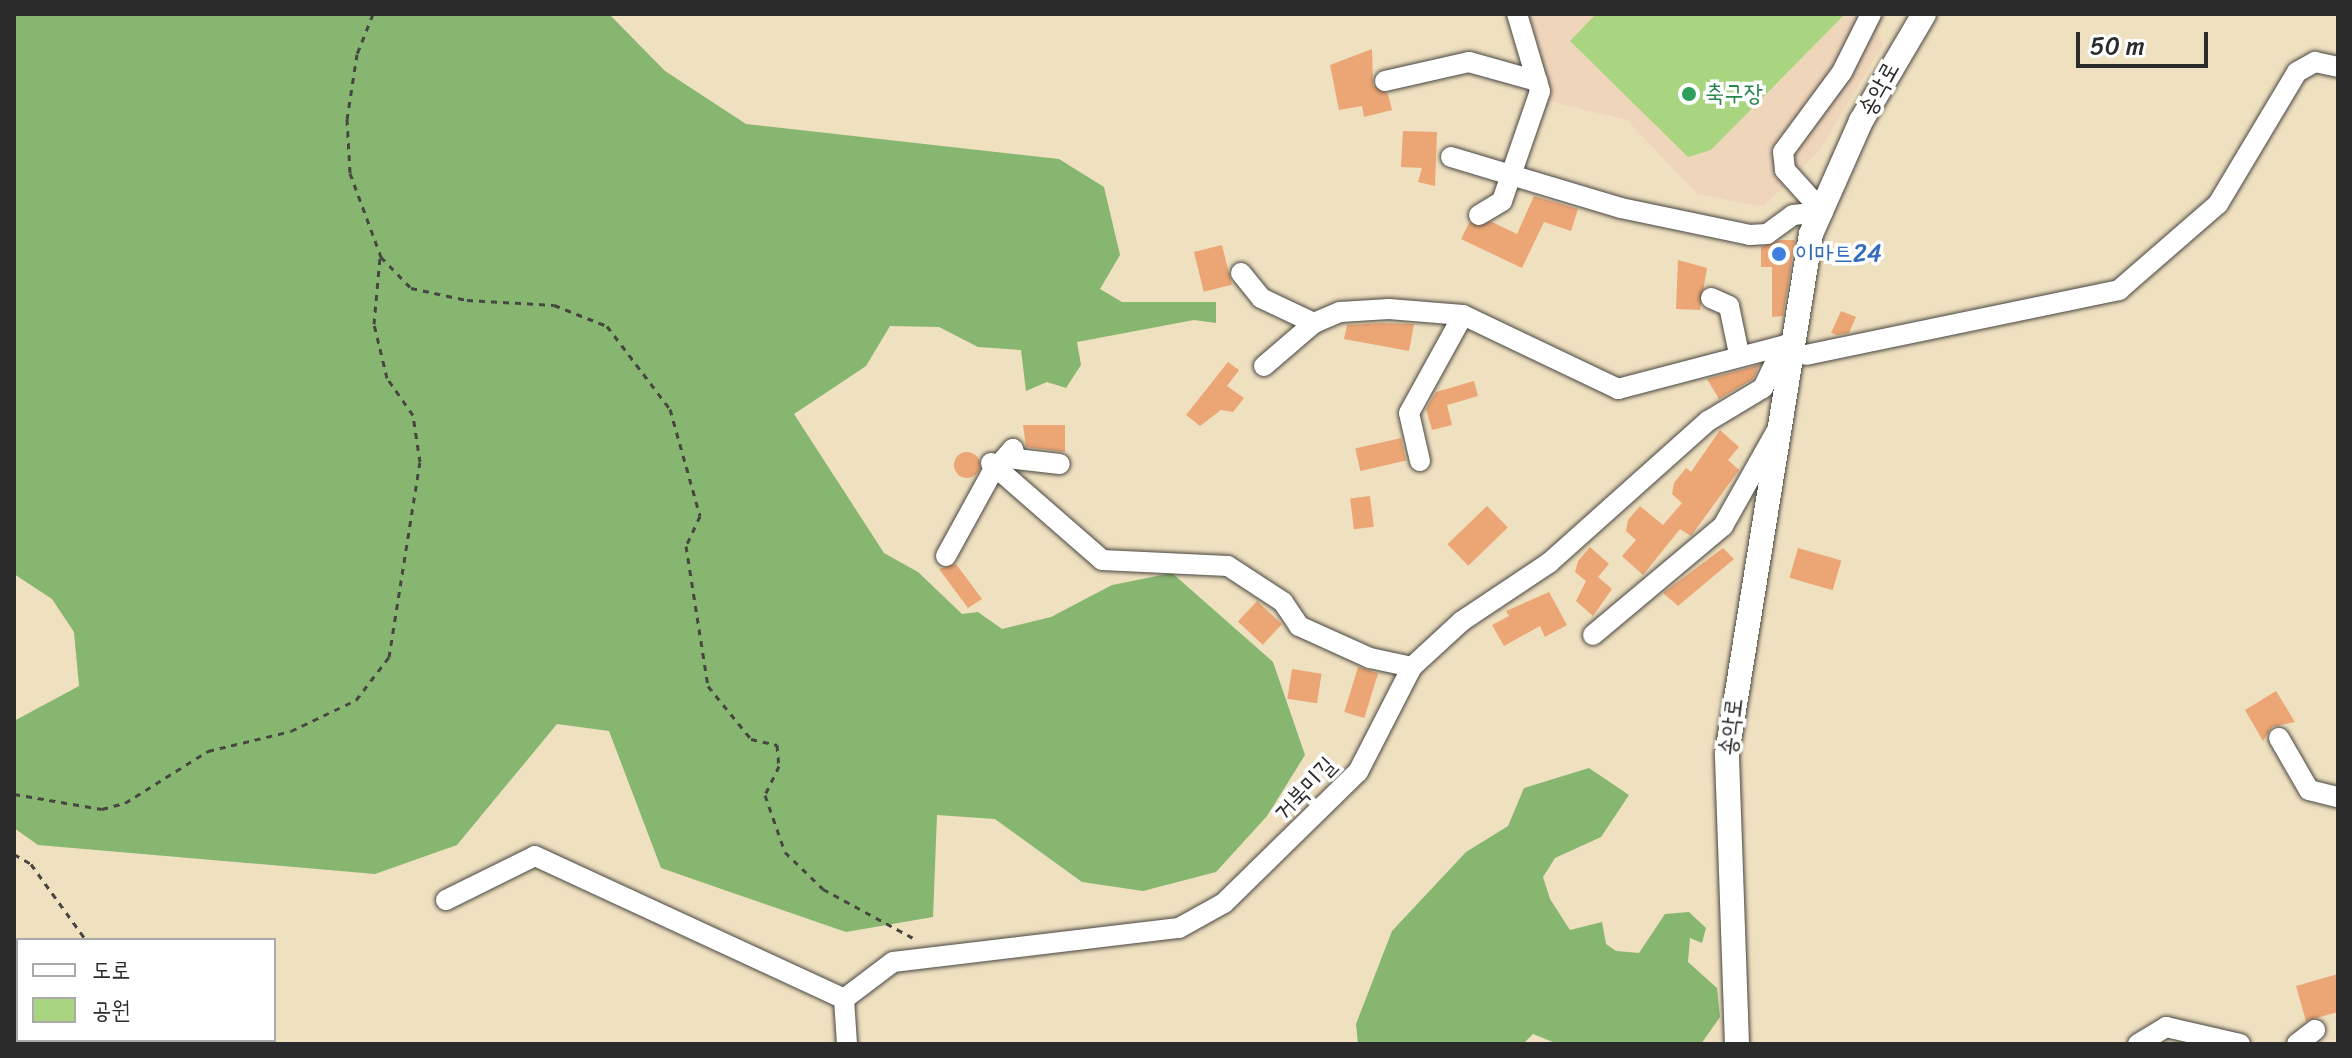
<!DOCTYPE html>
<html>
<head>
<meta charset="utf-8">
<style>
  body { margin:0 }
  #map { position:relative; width:2352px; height:1058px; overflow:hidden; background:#efe0c0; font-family:Sriracha,"Poor Story",sans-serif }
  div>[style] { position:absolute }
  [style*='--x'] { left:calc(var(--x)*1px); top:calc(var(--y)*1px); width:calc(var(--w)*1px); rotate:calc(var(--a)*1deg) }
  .built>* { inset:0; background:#efd6bb }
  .green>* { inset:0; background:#a9d581 }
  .forest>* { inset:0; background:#86b66f }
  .building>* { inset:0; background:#eca675; transform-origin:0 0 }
  .round { border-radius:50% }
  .path>* { height:3px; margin-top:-1.5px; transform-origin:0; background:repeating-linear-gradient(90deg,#484641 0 6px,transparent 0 12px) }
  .roads { filter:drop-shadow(0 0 2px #484641) drop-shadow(0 0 2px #484641) }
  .minor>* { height:20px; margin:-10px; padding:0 10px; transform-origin:10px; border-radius:10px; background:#fff }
  .major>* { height:24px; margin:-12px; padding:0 12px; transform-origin:12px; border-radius:12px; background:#fff }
  .dots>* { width:22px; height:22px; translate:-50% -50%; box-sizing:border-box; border:4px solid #fff; border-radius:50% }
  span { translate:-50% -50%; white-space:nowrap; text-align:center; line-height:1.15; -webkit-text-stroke:7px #fff; paint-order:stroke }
  .street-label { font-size:24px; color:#2b2b2b }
  .leisure-label { font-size:24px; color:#27864d }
  .left { translate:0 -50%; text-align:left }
  .shop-label { font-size:24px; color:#366cbe }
  .frame { position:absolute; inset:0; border:16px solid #2b2b2b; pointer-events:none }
  .legend { position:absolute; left:16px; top:938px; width:260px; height:104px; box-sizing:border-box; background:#fff; border:2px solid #aaa; margin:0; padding:10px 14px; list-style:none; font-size:24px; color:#2b2b2b }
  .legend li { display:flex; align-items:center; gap:16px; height:40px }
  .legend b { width:40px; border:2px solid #aaa }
  .scale { position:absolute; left:2076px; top:32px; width:132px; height:36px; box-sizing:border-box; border:4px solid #2b2b2b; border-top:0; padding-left:10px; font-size:24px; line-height:28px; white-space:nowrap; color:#2b2b2b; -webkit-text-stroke:6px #fff; paint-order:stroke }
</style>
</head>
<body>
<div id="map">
  <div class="built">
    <div style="clip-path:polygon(1522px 14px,1888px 14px,1877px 29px,1883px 44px,1820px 150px,1763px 207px,1697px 194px,1627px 120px,1544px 100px)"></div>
  </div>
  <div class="green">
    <div style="clip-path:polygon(1596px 14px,1845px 14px,1711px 150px,1688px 157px,1570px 41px)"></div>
  </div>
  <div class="forest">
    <div style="clip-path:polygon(14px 14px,609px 14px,665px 71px,746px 124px,1059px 159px,1104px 187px,1120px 255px,1100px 289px,1122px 302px,1216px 302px,1216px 323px,1194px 320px,1077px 342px,1081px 365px,1066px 388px,1047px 382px,1026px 391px,1021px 350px,978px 347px,939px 327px,890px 326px,866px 366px,794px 414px,884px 553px,918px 572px,962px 614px,978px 612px,1002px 629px,1051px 617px,1112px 585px,1172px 573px,1273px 662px,1305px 755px,1267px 816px,1216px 872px,1143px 891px,1082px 882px,995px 819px,937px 815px,933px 917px,846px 932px,661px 868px,609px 731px,557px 724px,457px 845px,375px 874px,38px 845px,14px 828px,14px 721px,79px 686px,74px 632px,52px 599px,14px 574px)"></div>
    <div style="clip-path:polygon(1589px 768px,1629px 795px,1601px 837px,1555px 858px,1543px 877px,1550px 899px,1570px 930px,1602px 922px,1606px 944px,1616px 951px,1639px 953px,1665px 914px,1689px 912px,1706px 928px,1702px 943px,1690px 938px,1688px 962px,1717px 988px,1720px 1017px,1701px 1044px,1558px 1044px,1533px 1034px,1523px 1044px,1358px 1044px,1356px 1024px,1392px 931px,1466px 852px,1508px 826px,1524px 788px)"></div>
  </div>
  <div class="building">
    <div style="clip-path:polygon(1372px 49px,1373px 85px,1388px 94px,1392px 110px,1364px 117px,1362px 106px,1339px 110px,1330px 65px)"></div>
    <div style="clip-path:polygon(1403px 131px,1437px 132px,1435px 186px,1418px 182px,1422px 168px,1401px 167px)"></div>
    <div style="clip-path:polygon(1534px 196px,1578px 209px,1571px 231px,1544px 222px,1522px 268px,1461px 239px,1469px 223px,1492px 222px,1517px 234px)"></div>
    <div style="clip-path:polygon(1780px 240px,1795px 240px,1783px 316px,1772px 317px,1772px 267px,1761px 267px,1761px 247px)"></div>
    <div style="left:1222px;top:245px;width:41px;height:29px;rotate:76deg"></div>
    <div style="clip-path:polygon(1678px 260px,1707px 268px,1700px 310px,1676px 309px)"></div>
    <div style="clip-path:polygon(1841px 311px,1856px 317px,1849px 333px,1837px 335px,1831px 333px)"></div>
    <div style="clip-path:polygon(1381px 323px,1414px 324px,1409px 351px,1344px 339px,1347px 325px)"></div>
    <div style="clip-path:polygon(1228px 362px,1239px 370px,1227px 386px,1244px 398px,1233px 412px,1221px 410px,1200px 426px,1186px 415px)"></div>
    <div style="clip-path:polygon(1759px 365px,1753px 379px,1719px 399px,1707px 379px)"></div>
    <div style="clip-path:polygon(1474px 381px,1478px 396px,1447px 405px,1452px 425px,1432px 430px,1426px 409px,1436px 392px)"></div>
    <div style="clip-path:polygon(1023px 425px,1065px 425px,1065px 452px,1026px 447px)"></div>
    <div style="clip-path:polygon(1720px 430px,1739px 447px,1728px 460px,1739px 470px,1691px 536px,1680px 529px,1643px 575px,1622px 556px,1636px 540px,1626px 531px,1628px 520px,1640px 506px,1663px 525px,1682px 503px,1672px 494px,1674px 483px,1686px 468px,1691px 472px)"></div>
    <div style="left:1401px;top:438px;width:23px;height:47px;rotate:77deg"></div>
    <div class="round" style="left:954px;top:452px;width:26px;height:26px"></div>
    <div style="left:1370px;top:496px;width:31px;height:20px;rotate:83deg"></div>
    <div style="left:1487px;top:506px;width:30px;height:55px;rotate:46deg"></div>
    <div style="clip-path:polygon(1590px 547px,1609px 564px,1598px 577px,1612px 589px,1593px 616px,1576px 601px,1586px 581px,1575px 572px,1578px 561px)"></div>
    <div style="clip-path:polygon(1723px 548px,1734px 559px,1678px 606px,1663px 593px)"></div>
    <div style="left:1798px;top:548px;width:45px;height:31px;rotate:16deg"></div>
    <div style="clip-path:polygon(956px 564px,982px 599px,968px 608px,939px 569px)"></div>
    <div style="clip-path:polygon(1549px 592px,1567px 625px,1545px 637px,1540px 626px,1504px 646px,1492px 625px,1509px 616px,1506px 611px)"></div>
    <div style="left:1257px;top:601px;width:34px;height:28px;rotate:43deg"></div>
    <div style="left:1358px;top:667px;width:21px;height:47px;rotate:17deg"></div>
    <div style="left:1292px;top:669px;width:30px;height:30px;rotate:9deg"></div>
    <div style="clip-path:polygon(2276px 691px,2295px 722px,2272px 727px,2263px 741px,2245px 710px)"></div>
    <div style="clip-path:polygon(2338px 974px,2338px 1012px,2306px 1021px,2296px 986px)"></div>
  </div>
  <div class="path">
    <div style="--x:373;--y:14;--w:43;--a:111.8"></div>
    <div style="--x:357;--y:54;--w:66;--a:98.7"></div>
    <div style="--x:347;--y:119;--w:54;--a:86.8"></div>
    <div style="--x:350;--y:173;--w:90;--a:69.7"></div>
    <div style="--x:381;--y:257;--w:43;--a:45.9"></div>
    <div style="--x:411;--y:288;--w:57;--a:12.1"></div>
    <div style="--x:467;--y:300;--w:87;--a:3.3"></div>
    <div style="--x:554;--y:305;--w:57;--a:21.6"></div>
    <div style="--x:607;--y:326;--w:104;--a:52.8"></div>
    <div style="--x:670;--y:409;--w:111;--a:74.3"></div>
    <div style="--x:700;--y:516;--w:33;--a:115"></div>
    <div style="--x:686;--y:546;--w:142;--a:81.1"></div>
    <div style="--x:708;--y:686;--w:68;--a:50.9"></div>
    <div style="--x:751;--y:739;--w:27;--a:13"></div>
    <div style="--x:777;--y:745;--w:21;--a:85"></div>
    <div style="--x:779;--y:766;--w:32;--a:116"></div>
    <div style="--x:765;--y:795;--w:60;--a:70.7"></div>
    <div style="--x:785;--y:852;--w:53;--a:44.2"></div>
    <div style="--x:823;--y:889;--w:105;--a:28.5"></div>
    <div style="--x:14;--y:794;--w:89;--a:9.7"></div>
    <div style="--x:102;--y:809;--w:24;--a:-15"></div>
    <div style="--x:125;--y:803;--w:98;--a:-32.1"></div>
    <div style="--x:208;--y:751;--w:85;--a:-13.5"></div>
    <div style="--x:291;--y:731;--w:72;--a:-25.5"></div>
    <div style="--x:356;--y:700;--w:54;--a:-52.5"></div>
    <div style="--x:389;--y:657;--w:197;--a:-81"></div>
    <div style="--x:420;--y:462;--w:48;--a:-98.5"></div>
    <div style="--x:413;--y:415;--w:45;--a:-125.1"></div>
    <div style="--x:387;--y:378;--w:56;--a:-103.5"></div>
    <div style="--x:374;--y:324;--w:67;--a:-84.9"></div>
    <div style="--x:14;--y:854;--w:20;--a:30"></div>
    <div style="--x:31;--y:864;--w:94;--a:54.1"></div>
    <div style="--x:163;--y:1040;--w:5;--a:53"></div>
  </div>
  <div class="roads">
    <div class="minor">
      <div style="--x:1385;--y:81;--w:86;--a:-12.7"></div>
      <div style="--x:1469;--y:62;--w:71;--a:15.6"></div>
      <div style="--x:1451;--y:157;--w:177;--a:16.7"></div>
      <div style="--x:1621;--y:208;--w:132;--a:11.8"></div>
      <div style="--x:1750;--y:235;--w:17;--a:-3"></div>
      <div style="--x:1767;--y:234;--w:32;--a:-36"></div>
      <div style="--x:1793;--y:215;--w:30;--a:-6"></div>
      <div style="--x:1823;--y:212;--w:57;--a:-132.1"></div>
      <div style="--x:1785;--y:170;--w:18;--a:-96"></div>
      <div style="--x:1783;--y:152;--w:99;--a:-53.6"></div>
      <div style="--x:1842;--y:72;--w:65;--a:-63.4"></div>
      <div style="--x:1479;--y:215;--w:27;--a:-31"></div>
      <div style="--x:1502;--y:201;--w:116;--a:-70.9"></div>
      <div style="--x:1540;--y:91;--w:80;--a:-106.6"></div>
      <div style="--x:1241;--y:273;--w:32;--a:51"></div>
      <div style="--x:1261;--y:298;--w:59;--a:25.3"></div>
      <div style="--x:1314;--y:323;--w:28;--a:-23"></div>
      <div style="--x:1340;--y:312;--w:49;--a:-3.5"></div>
      <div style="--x:1389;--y:309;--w:74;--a:4.6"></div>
      <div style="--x:1463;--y:315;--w:172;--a:25.5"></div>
      <div style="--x:1618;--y:389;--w:170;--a:-14.7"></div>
      <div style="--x:1711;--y:298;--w:20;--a:24"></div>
      <div style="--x:1729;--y:306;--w:49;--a:78.2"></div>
      <div style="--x:1806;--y:355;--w:320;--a:-11.7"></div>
      <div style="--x:2119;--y:290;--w:131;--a:-41"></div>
      <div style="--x:2218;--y:204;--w:154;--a:-59.1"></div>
      <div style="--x:2297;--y:72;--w:21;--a:-29"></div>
      <div style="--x:2315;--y:62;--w:24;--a:12"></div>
      <div style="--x:1264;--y:366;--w:66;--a:-40.7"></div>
      <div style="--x:1420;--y:461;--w:49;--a:-102.9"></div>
      <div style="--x:1409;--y:413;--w:112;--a:-61.1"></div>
      <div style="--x:991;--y:463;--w:147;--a:41.1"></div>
      <div style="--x:1102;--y:560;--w:126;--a:2.7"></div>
      <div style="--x:1228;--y:566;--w:66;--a:33.2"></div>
      <div style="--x:1283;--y:602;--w:29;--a:56"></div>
      <div style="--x:1299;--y:626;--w:78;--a:24.3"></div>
      <div style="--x:1370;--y:658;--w:43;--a:12.1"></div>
      <div style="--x:946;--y:556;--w:94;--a:-61.2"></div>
      <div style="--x:991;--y:474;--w:33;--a:-49"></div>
      <div style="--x:1013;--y:449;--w:10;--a:73"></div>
      <div style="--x:1016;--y:459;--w:44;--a:6.5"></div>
      <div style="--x:1593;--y:635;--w:170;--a:-40"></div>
      <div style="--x:1723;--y:526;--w:108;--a:-60.6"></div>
      <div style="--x:2279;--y:738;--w:60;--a:60"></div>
      <div style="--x:2309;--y:790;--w:30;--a:14"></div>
      <div style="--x:446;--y:900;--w:99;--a:-26.3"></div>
      <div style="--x:535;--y:856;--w:340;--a:24.8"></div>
      <div style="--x:847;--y:1044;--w:45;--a:-93.8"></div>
      <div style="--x:844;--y:999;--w:61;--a:-37.1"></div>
      <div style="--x:893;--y:962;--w:288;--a:-6.8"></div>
      <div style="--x:1179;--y:928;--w:51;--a:-29.1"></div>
      <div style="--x:1224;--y:903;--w:187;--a:-44.4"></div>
      <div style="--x:1358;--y:772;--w:118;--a:-62.8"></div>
      <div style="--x:1412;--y:667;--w:68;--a:-42.6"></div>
      <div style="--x:1462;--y:621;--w:105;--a:-33.7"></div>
      <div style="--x:1549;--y:563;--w:213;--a:-41.8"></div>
      <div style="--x:1708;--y:421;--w:64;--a:-31"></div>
      <div style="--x:1763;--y:388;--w:47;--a:-64.5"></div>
      <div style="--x:2138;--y:1044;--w:33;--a:-31"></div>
      <div style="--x:2166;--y:1027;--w:76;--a:12.9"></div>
      <div style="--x:2297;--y:1044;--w:23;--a:-38"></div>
    </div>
    <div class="major">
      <div style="--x:1737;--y:1044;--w:290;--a:-92"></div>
      <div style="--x:1727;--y:754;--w:527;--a:-80.82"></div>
      <div style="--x:1811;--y:234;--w:124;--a:-66.1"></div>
      <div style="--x:1861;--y:121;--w:124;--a:-59.5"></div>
    </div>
  </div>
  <div class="dots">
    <div style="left:1689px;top:94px;background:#2e9e5b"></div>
    <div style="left:1779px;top:254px;background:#3f7fe0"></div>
  </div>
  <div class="street-label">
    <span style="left:1879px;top:89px;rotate:-61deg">송악로</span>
    <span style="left:1731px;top:727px;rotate:-83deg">송악로</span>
    <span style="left:1305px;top:789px;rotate:-46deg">거북미길</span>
  </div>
  <div class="leisure-label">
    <span class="left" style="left:1705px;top:94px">축구장</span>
  </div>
  <div class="shop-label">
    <span class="left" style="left:1795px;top:254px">이마트24</span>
  </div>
  <div class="frame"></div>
  <ul class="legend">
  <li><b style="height:10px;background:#fff"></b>도로</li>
  <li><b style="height:22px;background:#a9d581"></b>공원</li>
  </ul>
  <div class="scale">50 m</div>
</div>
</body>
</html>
